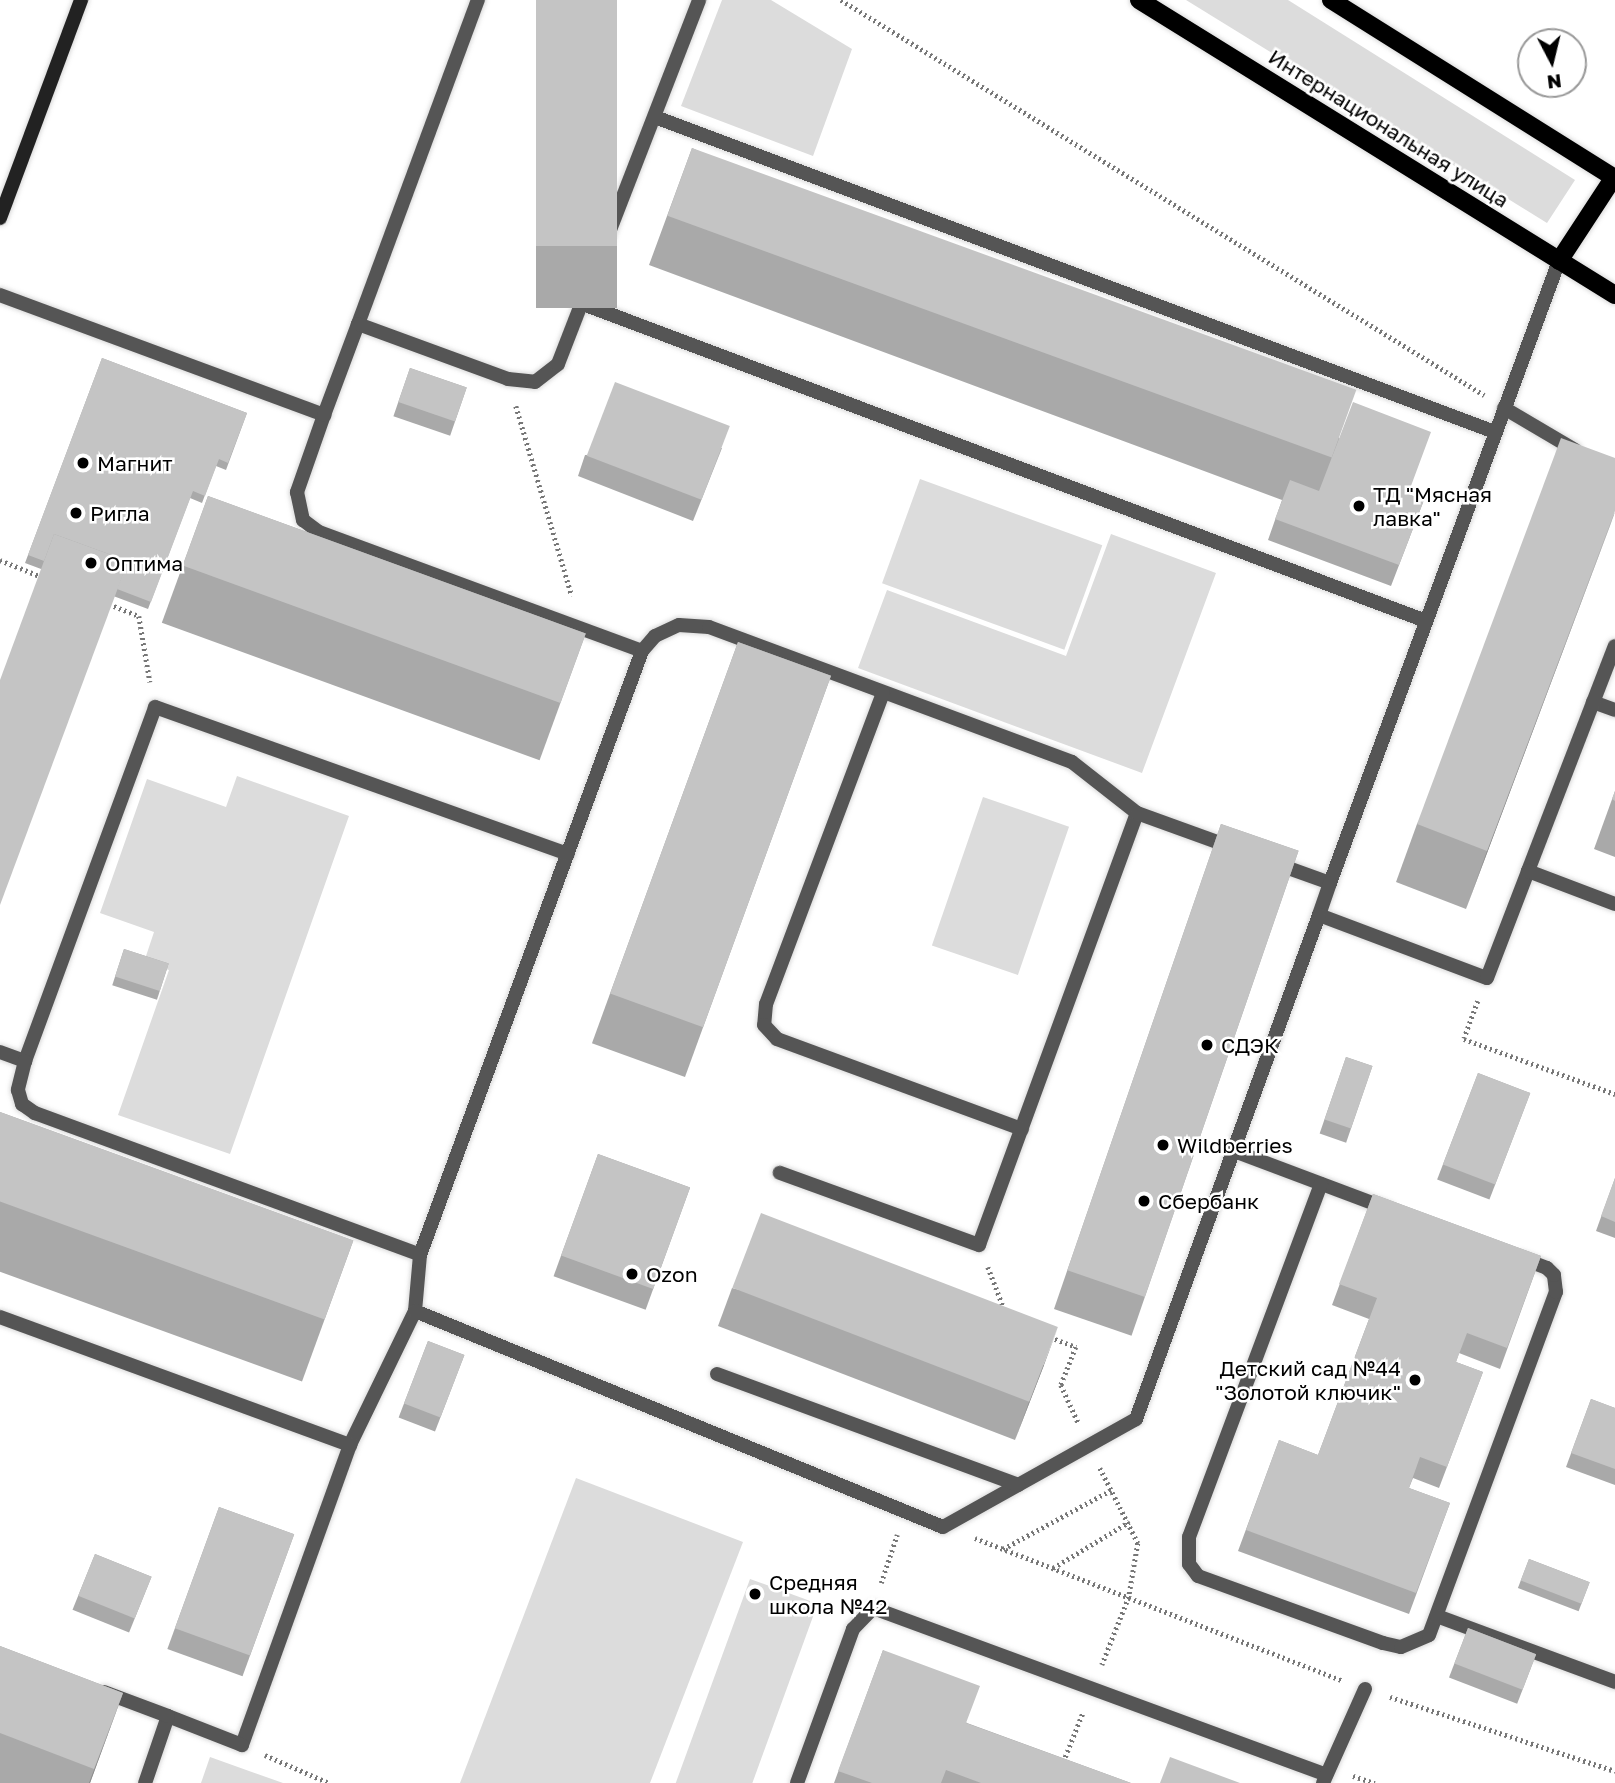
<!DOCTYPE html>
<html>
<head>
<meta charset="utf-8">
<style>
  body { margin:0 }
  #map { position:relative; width:1615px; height:1783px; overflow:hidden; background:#fff; font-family:"Golos Text",sans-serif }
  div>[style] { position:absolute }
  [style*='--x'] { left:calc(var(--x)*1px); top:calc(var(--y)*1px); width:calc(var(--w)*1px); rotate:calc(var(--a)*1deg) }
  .green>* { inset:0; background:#dcdcdc; transform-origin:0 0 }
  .path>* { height:4.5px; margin-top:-2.25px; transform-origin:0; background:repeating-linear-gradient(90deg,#777 0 2px,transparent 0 5.5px) }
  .roads { filter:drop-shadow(0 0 2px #dbdbdb) drop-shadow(0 0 2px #dbdbdb) }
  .lane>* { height:14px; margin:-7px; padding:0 7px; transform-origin:7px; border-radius:7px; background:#555 }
  .secondary>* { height:14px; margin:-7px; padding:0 7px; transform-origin:7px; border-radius:7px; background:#222 }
  .primary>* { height:18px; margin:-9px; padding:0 9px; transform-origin:9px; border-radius:9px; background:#000 }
  .wall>* { inset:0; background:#a9a9a9; transform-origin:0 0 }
  .shaded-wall>* { inset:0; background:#898989 }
  .building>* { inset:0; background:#c4c4c4; transform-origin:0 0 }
  .dots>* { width:19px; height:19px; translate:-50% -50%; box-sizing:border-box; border:4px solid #fff; border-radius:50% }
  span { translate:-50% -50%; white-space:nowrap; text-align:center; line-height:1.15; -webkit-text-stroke:5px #fff; paint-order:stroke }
  .street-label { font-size:21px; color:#000 }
  .poi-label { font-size:21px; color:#000 }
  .left { translate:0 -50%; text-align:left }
  .right { translate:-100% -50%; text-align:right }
  .north { position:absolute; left:1517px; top:28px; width:70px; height:70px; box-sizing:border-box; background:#fff; border:2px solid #999; border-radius:50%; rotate:173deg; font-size:19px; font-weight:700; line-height:28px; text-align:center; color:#000 }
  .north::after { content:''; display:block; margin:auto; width:24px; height:32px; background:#000; clip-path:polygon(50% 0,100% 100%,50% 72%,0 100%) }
</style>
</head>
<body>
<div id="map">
  <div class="green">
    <div style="clip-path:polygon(722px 0,771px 0,852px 49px,813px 156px,681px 106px)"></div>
    <div style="clip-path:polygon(1186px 0,1288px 0,1575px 180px,1547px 223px)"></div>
    <div style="left:920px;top:479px;width:194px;height:111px;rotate:20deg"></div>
    <div style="clip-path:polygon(1111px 534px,1216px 573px,1142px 773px,858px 668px,887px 590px,1066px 656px)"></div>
    <div style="clip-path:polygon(237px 776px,349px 816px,230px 1154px,118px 1115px,169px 970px,144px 962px,154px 932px,100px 913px,147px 779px,226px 807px)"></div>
    <div style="left:983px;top:797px;width:91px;height:157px;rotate:19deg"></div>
    <div style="clip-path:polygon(576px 1478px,743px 1542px,650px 1783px,460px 1783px)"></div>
    <div style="left:750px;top:1579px;width:72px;height:218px;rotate:20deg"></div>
    <div style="clip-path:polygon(210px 1757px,283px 1783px,201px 1783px)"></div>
  </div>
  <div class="path">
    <div style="--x:841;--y:0;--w:755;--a:31.56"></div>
    <div style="--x:516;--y:406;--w:198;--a:73.6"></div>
    <div style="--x:0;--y:560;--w:45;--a:22"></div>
    <div style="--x:109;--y:604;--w:32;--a:22"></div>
    <div style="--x:139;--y:616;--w:67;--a:80.5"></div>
    <div style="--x:1478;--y:1001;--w:40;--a:110.2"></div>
    <div style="--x:1464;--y:1039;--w:161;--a:20"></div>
    <div style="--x:988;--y:1267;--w:47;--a:68.9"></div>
    <div style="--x:1050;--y:1337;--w:28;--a:21"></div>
    <div style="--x:1076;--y:1347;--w:41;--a:111.5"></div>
    <div style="--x:1061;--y:1385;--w:41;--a:65.3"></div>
    <div style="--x:1100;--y:1468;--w:84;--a:63.1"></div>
    <div style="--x:1138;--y:1543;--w:55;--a:99.5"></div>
    <div style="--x:1129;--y:1597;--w:73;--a:111.7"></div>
    <div style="--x:975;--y:1538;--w:394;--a:21.2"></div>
    <div style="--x:1003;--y:1549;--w:123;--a:-28.6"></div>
    <div style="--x:1053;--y:1568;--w:89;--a:-31.2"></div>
    <div style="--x:881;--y:1583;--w:51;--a:-71.6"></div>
    <div style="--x:1390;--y:1697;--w:237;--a:18.2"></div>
    <div style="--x:265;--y:1755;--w:70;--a:23.6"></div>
    <div style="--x:1063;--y:1762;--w:54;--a:-68.2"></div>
    <div style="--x:1353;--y:1776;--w:23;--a:18"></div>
  </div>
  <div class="roads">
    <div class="lane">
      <div style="--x:655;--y:117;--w:897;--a:20.56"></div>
      <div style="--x:0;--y:295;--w:346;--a:20.3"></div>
      <div style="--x:324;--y:415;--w:82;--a:109.3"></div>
      <div style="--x:297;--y:492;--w:29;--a:78"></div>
      <div style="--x:303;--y:520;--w:20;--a:37"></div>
      <div style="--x:319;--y:532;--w:344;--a:20.2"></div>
      <div style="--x:642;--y:651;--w:644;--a:110.18"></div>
      <div style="--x:420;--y:1255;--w:56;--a:95.1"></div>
      <div style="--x:415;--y:1311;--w:149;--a:115.9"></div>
      <div style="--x:350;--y:1445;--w:319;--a:109.8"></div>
      <div style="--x:242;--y:1745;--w:79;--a:-158.6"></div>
      <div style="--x:168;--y:1716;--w:71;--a:108.9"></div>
      <div style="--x:583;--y:304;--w:901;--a:20.61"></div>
      <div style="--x:358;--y:324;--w:346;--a:-69.7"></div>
      <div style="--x:1504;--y:408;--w:82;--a:30.6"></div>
      <div style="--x:324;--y:415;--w:97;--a:-69.5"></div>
      <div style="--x:358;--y:324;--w:160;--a:20.1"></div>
      <div style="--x:508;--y:379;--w:27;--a:6"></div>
      <div style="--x:535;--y:382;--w:29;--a:-38"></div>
      <div style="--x:558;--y:364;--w:390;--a:-68.8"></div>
      <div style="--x:642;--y:651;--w:20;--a:-49"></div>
      <div style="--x:655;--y:636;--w:26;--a:-25"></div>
      <div style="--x:679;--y:625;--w:30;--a:4"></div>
      <div style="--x:709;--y:627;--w:387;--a:20.4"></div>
      <div style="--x:1072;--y:762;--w:83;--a:38.1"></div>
      <div style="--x:1137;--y:813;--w:460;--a:110.1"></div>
      <div style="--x:979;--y:1245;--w:212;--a:-160.1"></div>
      <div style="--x:883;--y:693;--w:332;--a:110.6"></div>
      <div style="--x:766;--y:1004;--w:21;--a:95"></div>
      <div style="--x:764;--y:1025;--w:19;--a:47"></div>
      <div style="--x:777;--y:1039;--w:261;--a:20.2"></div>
      <div style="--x:1593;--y:702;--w:23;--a:20"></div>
      <div style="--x:1137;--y:813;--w:100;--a:19.9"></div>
      <div style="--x:1277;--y:864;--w:56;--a:19.7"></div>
      <div style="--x:1330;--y:883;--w:663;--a:-69.79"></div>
      <div style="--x:1528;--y:871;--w:241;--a:-68.9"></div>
      <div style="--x:1330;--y:883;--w:34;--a:109"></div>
      <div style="--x:1319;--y:915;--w:179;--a:20.6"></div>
      <div style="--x:1487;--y:978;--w:115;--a:-69"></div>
      <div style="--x:1528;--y:871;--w:93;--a:20.8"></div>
      <div style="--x:0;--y:1052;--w:27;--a:20"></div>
      <div style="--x:25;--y:1061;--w:377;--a:-69.8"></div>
      <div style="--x:155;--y:707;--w:438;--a:19.6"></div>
      <div style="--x:25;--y:1061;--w:30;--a:104"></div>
      <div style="--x:18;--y:1090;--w:15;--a:74"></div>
      <div style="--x:22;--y:1104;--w:16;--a:35"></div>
      <div style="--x:35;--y:1113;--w:410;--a:20.2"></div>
      <div style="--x:1234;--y:1151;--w:165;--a:20.6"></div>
      <div style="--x:1321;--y:1184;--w:377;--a:110.5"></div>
      <div style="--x:1189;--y:1537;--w:27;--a:90"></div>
      <div style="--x:1189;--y:1564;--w:15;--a:53"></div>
      <div style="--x:1198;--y:1576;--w:197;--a:19.9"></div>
      <div style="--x:1383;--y:1643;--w:18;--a:13"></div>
      <div style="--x:1401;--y:1647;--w:30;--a:-23"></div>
      <div style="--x:1429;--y:1635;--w:366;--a:-69.7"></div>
      <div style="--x:1556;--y:1292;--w:17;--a:-97"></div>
      <div style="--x:1554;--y:1275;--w:10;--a:-135"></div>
      <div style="--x:1547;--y:1268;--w:28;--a:-159"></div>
      <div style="--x:415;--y:1311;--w:570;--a:22.25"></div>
      <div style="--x:943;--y:1527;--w:221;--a:-29.2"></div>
      <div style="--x:1136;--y:1419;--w:536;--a:-70.04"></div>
      <div style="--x:0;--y:1317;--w:373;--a:20.1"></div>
      <div style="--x:717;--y:1374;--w:321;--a:20.2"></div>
      <div style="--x:1437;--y:1616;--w:190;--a:20.3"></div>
      <div style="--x:104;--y:1692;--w:68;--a:20.6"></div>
      <div style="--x:797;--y:1783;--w:164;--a:-70"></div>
      <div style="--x:853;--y:1629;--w:29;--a:-46"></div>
      <div style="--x:873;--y:1608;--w:483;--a:20.2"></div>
      <div style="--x:1323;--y:1783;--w:103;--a:-65.9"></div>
    </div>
    <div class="secondary">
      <div style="--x:0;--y:218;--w:233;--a:-69.6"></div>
    </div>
    <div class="primary">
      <div style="--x:1139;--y:0;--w:560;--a:31.79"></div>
      <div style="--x:1331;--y:0;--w:335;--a:32.1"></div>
      <div style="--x:1559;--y:261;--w:100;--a:-56.8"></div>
    </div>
  </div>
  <div class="wall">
    <div style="left:536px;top:0;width:81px;height:308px"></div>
    <div style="clip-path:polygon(692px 148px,1339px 438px,1408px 494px,1424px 500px,1391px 586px,1268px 540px,1282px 500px,649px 265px)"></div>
    <div style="clip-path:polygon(102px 358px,247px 413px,226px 470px,216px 466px,202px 503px,190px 498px,148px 609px,25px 563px)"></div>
    <div style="left:410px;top:368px;width:60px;height:51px;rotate:19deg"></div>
    <div style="clip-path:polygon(722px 448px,693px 521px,578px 476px,585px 455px)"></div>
    <div style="left:208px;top:496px;width:402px;height:135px;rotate:20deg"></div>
    <div style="clip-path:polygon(1615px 512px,1466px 909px,1396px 882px,1417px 824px)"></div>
    <div style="left:738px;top:642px;width:99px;height:427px;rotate:20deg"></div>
    <div style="clip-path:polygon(1615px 791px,1615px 857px,1594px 849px)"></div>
    <div style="left:1221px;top:824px;width:82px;height:513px;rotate:19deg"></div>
    <div style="left:124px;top:949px;width:47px;height:38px;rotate:18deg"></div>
    <div style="left:1346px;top:1057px;width:28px;height:81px;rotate:19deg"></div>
    <div style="left:1478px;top:1073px;width:56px;height:114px;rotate:21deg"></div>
    <div style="left:0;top:1112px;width:376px;height:150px;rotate:20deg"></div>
    <div style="left:598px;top:1154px;width:98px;height:130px;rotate:20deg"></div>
    <div style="clip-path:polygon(1615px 1178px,1615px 1238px,1596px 1231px)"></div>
    <div style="clip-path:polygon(1373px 1194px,1541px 1256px,1500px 1369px,1459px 1353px,1456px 1362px,1483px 1372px,1439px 1488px,1413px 1478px,1409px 1488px,1450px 1503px,1409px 1614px,1238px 1551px,1279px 1440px,1318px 1455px,1369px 1319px,1332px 1305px)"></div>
    <div style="clip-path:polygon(732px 1288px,1044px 1365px,1015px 1440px,718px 1326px)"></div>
    <div style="left:428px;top:1341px;width:39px;height:82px;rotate:21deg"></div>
    <div style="clip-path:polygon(1591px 1399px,1615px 1408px,1615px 1485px,1566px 1467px)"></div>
    <div style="left:219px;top:1507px;width:80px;height:151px;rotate:20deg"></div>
    <div style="left:95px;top:1554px;width:61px;height:60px;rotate:22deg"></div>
    <div style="left:1529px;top:1559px;width:65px;height:31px;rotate:21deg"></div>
    <div style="left:1468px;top:1628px;width:73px;height:53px;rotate:21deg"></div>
    <div style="clip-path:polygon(0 1646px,123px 1693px,90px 1783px,0 1783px)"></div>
    <div style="clip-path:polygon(883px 1650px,967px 1723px,1131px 1783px,834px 1783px)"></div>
  </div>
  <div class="shaded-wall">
    <div style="clip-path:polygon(1615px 512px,1611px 523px,1466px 909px,1487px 851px)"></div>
    <div style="clip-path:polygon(1058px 1327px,1044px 1365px,1015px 1440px,1029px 1402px)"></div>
    <div style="clip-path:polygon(123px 1693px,90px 1783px,89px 1783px)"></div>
  </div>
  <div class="building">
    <div style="left:536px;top:0;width:81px;height:246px"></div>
    <div style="left:692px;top:148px;width:707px;height:72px;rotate:20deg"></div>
    <div style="clip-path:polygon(102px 358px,247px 413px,228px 463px,219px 459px,205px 496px,193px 491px,151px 602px,117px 589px,128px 561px,54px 534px,44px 561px,28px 555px)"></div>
    <div style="left:410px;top:368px;width:60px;height:36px;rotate:19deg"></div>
    <div style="left:615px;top:382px;width:123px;height:79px;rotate:21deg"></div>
    <div style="clip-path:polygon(1353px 402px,1431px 432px,1408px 494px,1424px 500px,1399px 565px,1275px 519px,1290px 480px,1319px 491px)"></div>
    <div style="clip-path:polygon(1561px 438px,1615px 458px,1615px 511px,1487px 851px,1417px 824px)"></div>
    <div style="left:208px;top:496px;width:402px;height:74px;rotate:20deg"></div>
    <div style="clip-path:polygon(54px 534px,128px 561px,0 905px,0 680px)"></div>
    <div style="left:738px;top:642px;width:99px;height:374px;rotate:20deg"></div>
    <div style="clip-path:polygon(1615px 791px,1615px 801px,1612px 799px)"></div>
    <div style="left:1221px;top:824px;width:82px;height:472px;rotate:19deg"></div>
    <div style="left:124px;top:949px;width:47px;height:29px;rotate:18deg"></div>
    <div style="left:1346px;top:1057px;width:28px;height:66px;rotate:19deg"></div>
    <div style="left:1478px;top:1073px;width:56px;height:98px;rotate:21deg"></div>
    <div style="left:0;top:1112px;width:376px;height:84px;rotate:20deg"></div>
    <div style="left:598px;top:1154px;width:98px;height:108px;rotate:20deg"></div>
    <div style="clip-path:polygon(1615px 1178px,1615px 1222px,1601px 1216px)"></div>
    <div style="clip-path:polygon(1373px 1194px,1541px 1256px,1507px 1348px,1467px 1333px,1456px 1362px,1483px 1372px,1447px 1467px,1420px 1457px,1409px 1488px,1450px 1503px,1416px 1593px,1246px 1530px,1279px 1440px,1318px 1455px,1377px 1298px,1339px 1284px)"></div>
    <div style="left:761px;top:1213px;width:318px;height:80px;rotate:21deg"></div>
    <div style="left:428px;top:1341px;width:39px;height:67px;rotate:21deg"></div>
    <div style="clip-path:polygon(1591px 1399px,1615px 1408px,1615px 1469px,1571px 1453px)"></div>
    <div style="left:219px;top:1507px;width:80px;height:129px;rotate:20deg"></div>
    <div style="left:95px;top:1554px;width:61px;height:45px;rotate:22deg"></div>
    <div style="left:1529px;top:1559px;width:65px;height:23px;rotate:21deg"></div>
    <div style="left:1468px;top:1628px;width:73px;height:38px;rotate:21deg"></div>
    <div style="clip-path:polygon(0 1646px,123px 1693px,94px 1769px,0 1733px)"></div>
    <div style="clip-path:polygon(883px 1650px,980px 1686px,966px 1723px,1131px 1783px,981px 1783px,946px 1770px,941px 1783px,872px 1783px,838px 1771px)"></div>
    <div style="clip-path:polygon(1170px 1757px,1240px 1783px,1160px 1783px)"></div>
  </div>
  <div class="dots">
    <div style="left:83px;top:463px;background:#000"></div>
    <div style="left:1359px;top:506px;background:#000"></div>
    <div style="left:76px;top:513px;background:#000"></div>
    <div style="left:91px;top:563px;background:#000"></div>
    <div style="left:1207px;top:1045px;background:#000"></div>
    <div style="left:1163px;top:1145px;background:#000"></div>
    <div style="left:1144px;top:1201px;background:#000"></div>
    <div style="left:632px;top:1274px;background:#000"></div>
    <div style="left:1415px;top:1380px;background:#000"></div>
    <div style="left:755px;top:1594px;background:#000"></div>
  </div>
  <div class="street-label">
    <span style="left:1389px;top:128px;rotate:32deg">Интернациональная улица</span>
  </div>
  <div class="poi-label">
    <span class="left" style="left:97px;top:463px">Магнит</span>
    <span class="left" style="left:1373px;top:506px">ТД "Мясная<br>лавка"</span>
    <span class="left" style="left:90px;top:513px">Ригла</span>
    <span class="left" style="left:105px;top:563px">Оптима</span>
    <span class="left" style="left:1221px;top:1045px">СДЭК</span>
    <span class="left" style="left:1177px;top:1145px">Wildberries</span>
    <span class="left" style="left:1158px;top:1201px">Сбербанк</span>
    <span class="left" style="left:646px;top:1274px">Ozon</span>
    <span class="right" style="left:1401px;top:1380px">Детский сад №44<br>"Золотой ключик"</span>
    <span class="left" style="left:769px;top:1594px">Средняя<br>школа №42</span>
  </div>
  <div class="north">N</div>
</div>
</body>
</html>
